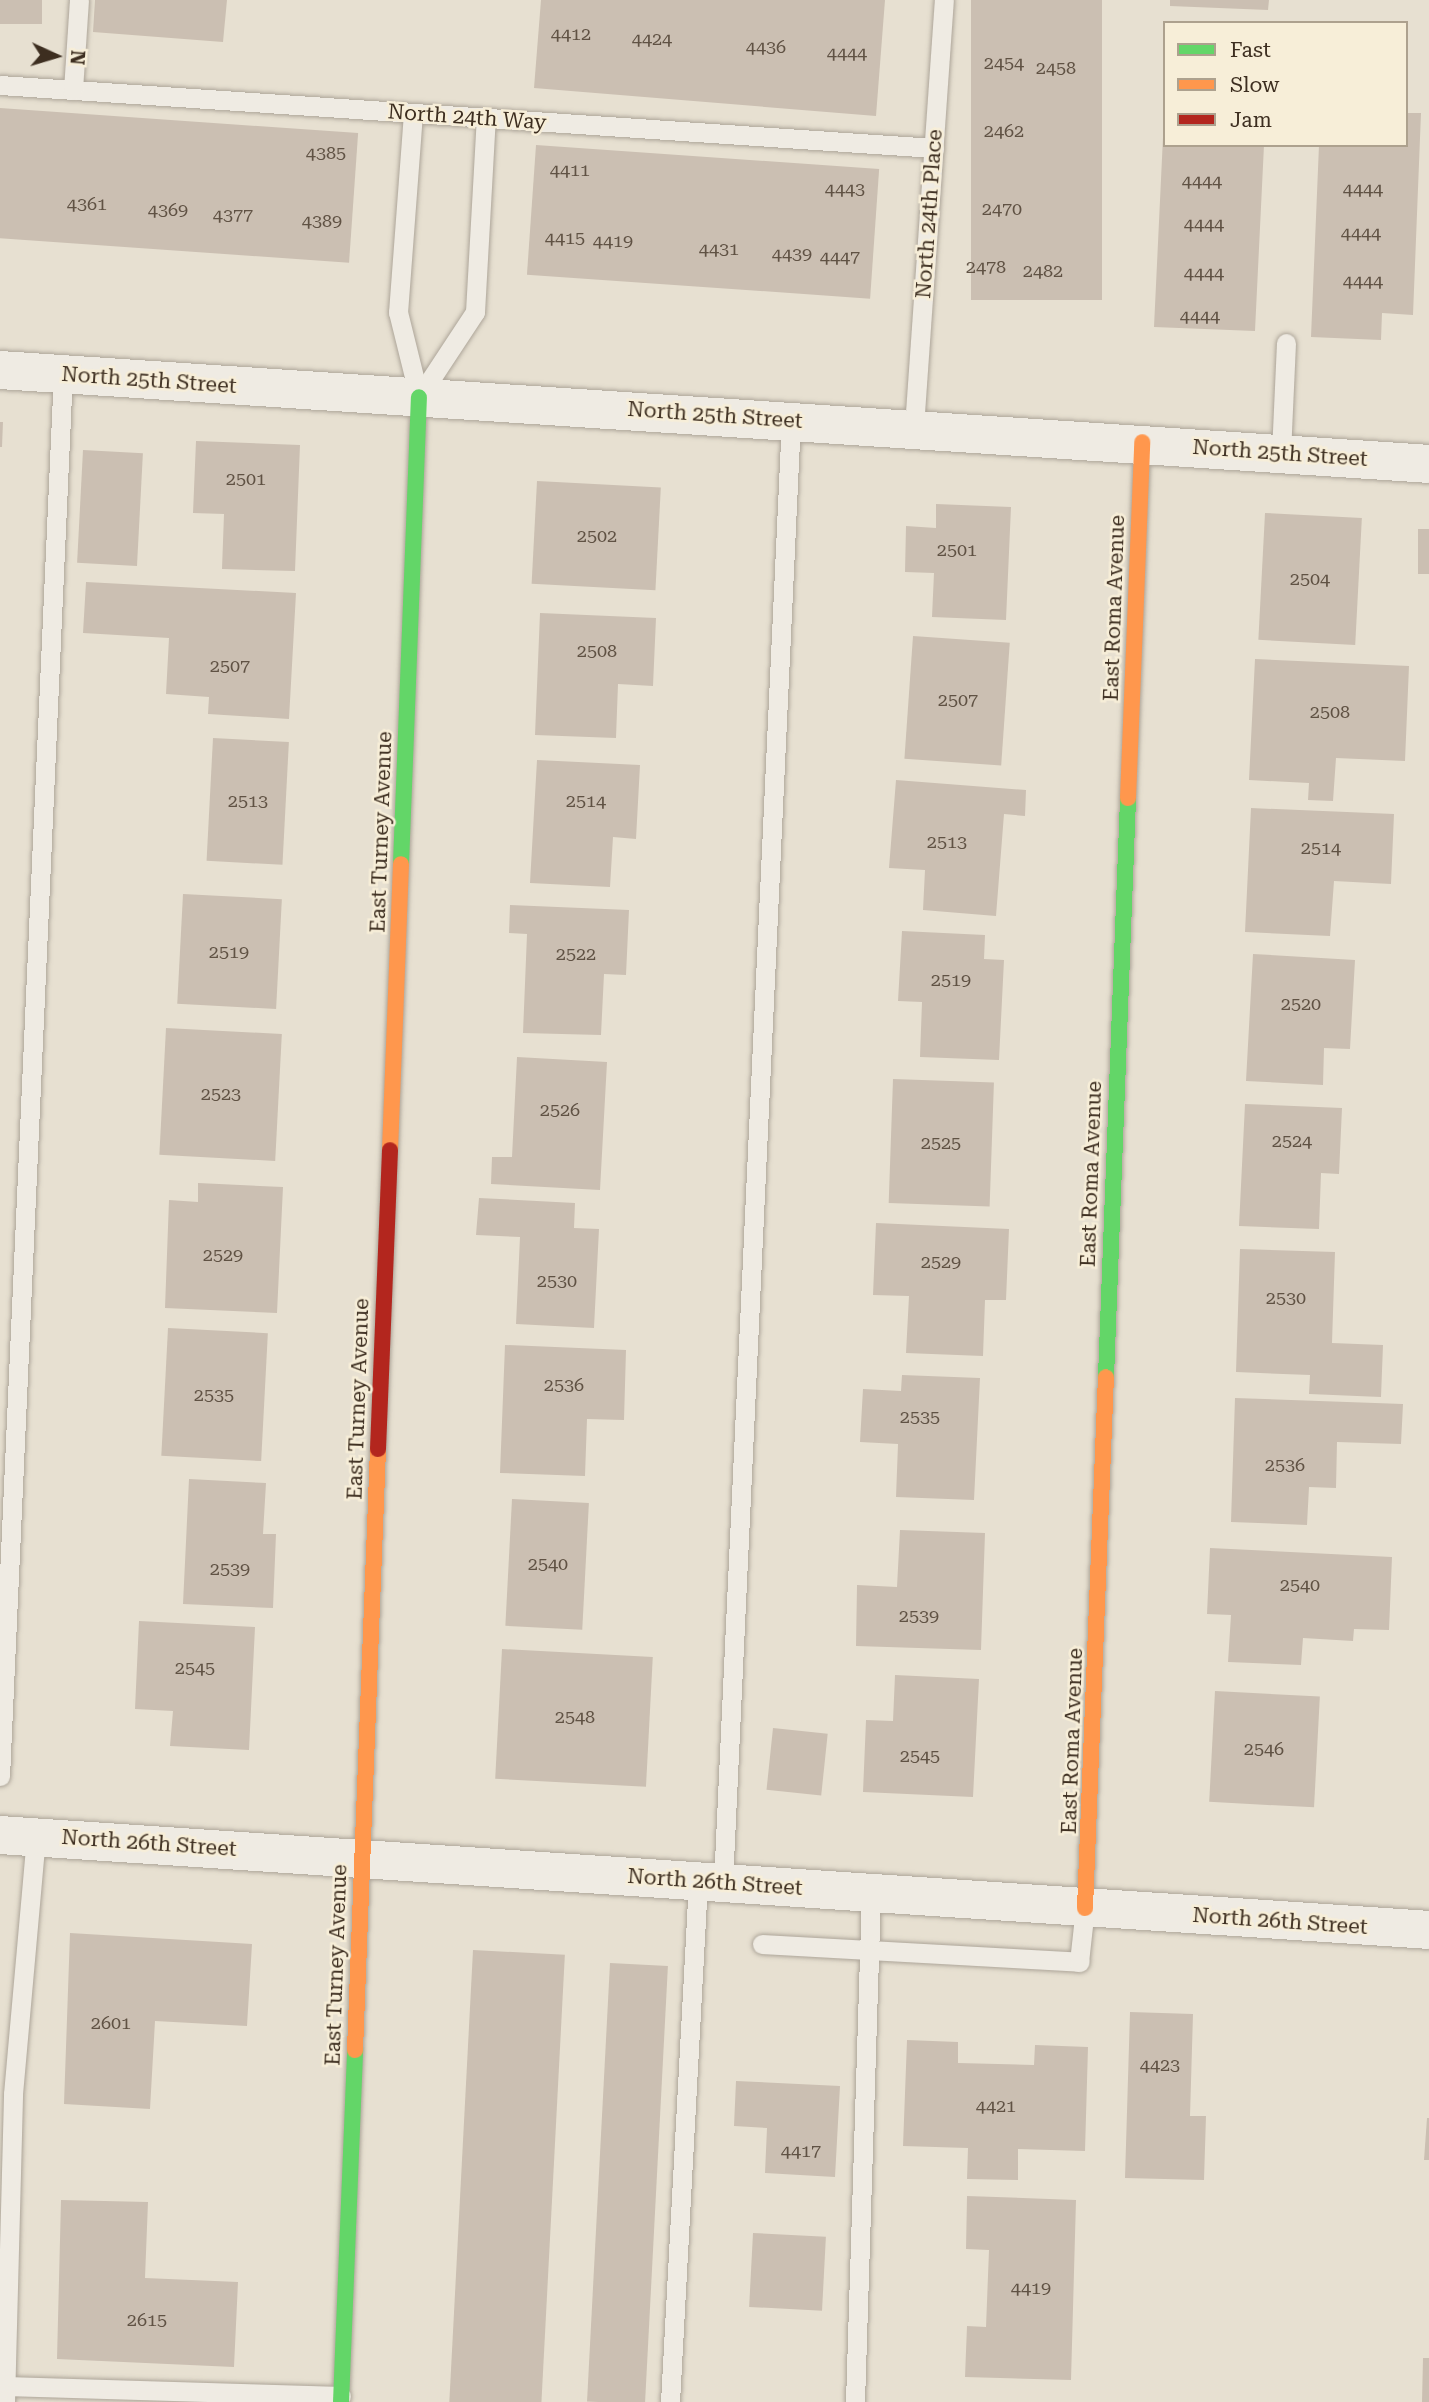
<!DOCTYPE html>
<html>
<head>
<meta charset="utf-8">
<style>
  body { margin:0 }
  #map { position:relative; width:1429px; height:2402px; overflow:hidden; background:#e7e0d1; font-family:"Roboto Serif",serif }
  div>[style] { position:absolute }
  [style*='--x'] { left:calc(var(--x)*1px); top:calc(var(--y)*1px); width:calc(var(--w)*1px); rotate:calc(var(--a)*1deg) }
  .building>* { inset:0; background:#cbbfb2; transform-origin:0 0 }
  .roads { filter:drop-shadow(0 0 2px #ada599) drop-shadow(0 0 2px #ada599) }
  .lane>* { height:19px; margin:-9.5px; padding:0 9.5px; transform-origin:9.5px; border-radius:9.5px; background:#efebe3 }
  .street>* { height:38px; margin:-19px; padding:0 19px; transform-origin:19px; border-radius:19px; background:#efebe3 }
  .fast>* { height:16px; margin:-8px; padding:0 8px; transform-origin:8px; border-radius:8px; background:#63d668 }
  .slow>* { height:16px; margin:-8px; padding:0 8px; transform-origin:8px; border-radius:8px; background:#ff974d }
  .jam>* { height:16px; margin:-8px; padding:0 8px; transform-origin:8px; border-radius:8px; background:#b3261e }
  span { translate:-50% -50%; white-space:nowrap; text-align:center; line-height:1.15; -webkit-text-stroke:5px #f7eed8; paint-order:stroke }
  .number-label { font-size:18px; color:#605244 }
  .number-label span { -webkit-text-stroke-width:0 }
  .street-label { font-size:21px; color:#3d2e20 }
  .legend { position:absolute; left:1163px; top:21px; width:245px; height:126px; box-sizing:border-box; background:#f7eed8; border:2px solid #ada18e; margin:0; padding:9px 12px; list-style:none; font-size:21px; color:#3d2e20 }
  .legend li { display:flex; align-items:center; gap:14px; height:35px }
  .legend b { width:35px; border:2px solid #ada18e }
  .north { position:absolute; left:21px; top:21px; width:70px; height:70px; -webkit-text-stroke:5px #f7eed8; paint-order:stroke; rotate:94deg; font-size:19px; font-weight:700; line-height:28px; text-align:center; color:#3d2e20 }
  .north::after { content:''; display:block; margin:auto; width:24px; height:32px; background:#3d2e20; clip-path:polygon(50% 0,100% 100%,50% 72%,0 100%) }
</style>
</head>
<body>
<div id="map">
  <div class="building">
    <div style="left:0;top:0;width:42px;height:24px"></div>
    <div style="clip-path:polygon(95px 0,227px 0,223px 42px,93px 32px)"></div>
    <div style="clip-path:polygon(541px 0,885px 0,876px 116px,534px 88px)"></div>
    <div style="left:971px;top:0;width:131px;height:300px"></div>
    <div style="clip-path:polygon(1170px 0,1269px 0,1268px 10px,1170px 6px)"></div>
    <div style="left:0;top:108px;width:359px;height:130px;rotate:4deg"></div>
    <div style="clip-path:polygon(1406px 113px,1421px 113px,1413px 315px,1382px 313px,1381px 340px,1311px 337px,1319px 145px,1406px 145px)"></div>
    <div style="clip-path:polygon(1163px 137px,1165px 145px,1264px 145px,1255px 331px,1154px 327px)"></div>
    <div style="left:536px;top:145px;width:344px;height:130px;rotate:4deg"></div>
    <div style="clip-path:polygon(0 422px,3px 422px,2px 447px,0 447px)"></div>
    <div style="clip-path:polygon(196px 441px,300px 445px,295px 571px,222px 569px,224px 514px,193px 513px)"></div>
    <div style="left:83px;top:450px;width:60px;height:113px;rotate:3deg"></div>
    <div style="left:537px;top:481px;width:124px;height:103px;rotate:3deg"></div>
    <div style="clip-path:polygon(936px 504px,1011px 507px,1006px 620px,932px 617px,934px 573px,905px 572px,906px 526px,936px 528px)"></div>
    <div style="left:1265px;top:513px;width:97px;height:127px;rotate:3deg"></div>
    <div style="left:1418px;top:529px;width:11px;height:45px"></div>
    <div style="clip-path:polygon(86px 582px,296px 593px,289px 719px,208px 714px,209px 697px,166px 694px,169px 638px,83px 633px)"></div>
    <div style="clip-path:polygon(540px 613px,656px 618px,653px 686px,618px 684px,616px 738px,535px 735px)"></div>
    <div style="left:913px;top:636px;width:97px;height:123px;rotate:4deg"></div>
    <div style="clip-path:polygon(1255px 659px,1409px 666px,1405px 761px,1336px 758px,1333px 801px,1308px 800px,1309px 783px,1249px 780px)"></div>
    <div style="left:213px;top:738px;width:76px;height:123px;rotate:3deg"></div>
    <div style="clip-path:polygon(537px 760px,640px 765px,636px 839px,613px 837px,610px 887px,530px 883px)"></div>
    <div style="clip-path:polygon(896px 780px,1026px 790px,1025px 816px,1004px 814px,996px 916px,923px 910px,925px 870px,889px 868px)"></div>
    <div style="clip-path:polygon(1251px 808px,1394px 814px,1391px 884px,1334px 881px,1330px 936px,1245px 932px)"></div>
    <div style="left:183px;top:894px;width:99px;height:110px;rotate:3deg"></div>
    <div style="clip-path:polygon(510px 905px,629px 910px,626px 975px,604px 974px,601px 1035px,523px 1033px,527px 934px,509px 933px)"></div>
    <div style="clip-path:polygon(902px 931px,985px 935px,984px 959px,1004px 960px,999px 1060px,920px 1057px,922px 1002px,898px 1001px)"></div>
    <div style="clip-path:polygon(1253px 954px,1355px 960px,1350px 1049px,1324px 1048px,1323px 1085px,1246px 1081px)"></div>
    <div style="left:166px;top:1028px;width:116px;height:127px;rotate:3deg"></div>
    <div style="clip-path:polygon(517px 1057px,607px 1062px,600px 1190px,491px 1184px,492px 1157px,512px 1157px)"></div>
    <div style="left:893px;top:1079px;width:101px;height:124px;rotate:2deg"></div>
    <div style="clip-path:polygon(1245px 1104px,1342px 1108px,1339px 1174px,1321px 1173px,1319px 1229px,1239px 1226px)"></div>
    <div style="clip-path:polygon(198px 1183px,283px 1187px,277px 1313px,165px 1308px,169px 1200px,198px 1202px)"></div>
    <div style="clip-path:polygon(479px 1198px,575px 1203px,574px 1228px,599px 1229px,594px 1328px,516px 1324px,520px 1237px,476px 1235px)"></div>
    <div style="clip-path:polygon(876px 1223px,1009px 1229px,1006px 1300px,985px 1300px,983px 1356px,906px 1353px,909px 1296px,873px 1295px)"></div>
    <div style="clip-path:polygon(1240px 1249px,1335px 1252px,1332px 1343px,1383px 1345px,1381px 1397px,1309px 1394px,1310px 1375px,1236px 1372px)"></div>
    <div style="left:168px;top:1328px;width:100px;height:128px;rotate:3deg"></div>
    <div style="clip-path:polygon(505px 1345px,626px 1350px,624px 1420px,587px 1419px,585px 1476px,500px 1473px)"></div>
    <div style="clip-path:polygon(902px 1375px,980px 1378px,974px 1500px,896px 1497px,898px 1444px,860px 1442px,863px 1389px,901px 1391px)"></div>
    <div style="clip-path:polygon(1235px 1398px,1403px 1404px,1401px 1444px,1337px 1442px,1336px 1488px,1309px 1487px,1307px 1525px,1231px 1522px)"></div>
    <div style="clip-path:polygon(189px 1479px,266px 1483px,263px 1534px,276px 1534px,273px 1608px,183px 1604px)"></div>
    <div style="left:512px;top:1499px;width:77px;height:127px;rotate:3deg"></div>
    <div style="clip-path:polygon(900px 1530px,985px 1533px,981px 1650px,856px 1646px,857px 1585px,897px 1587px)"></div>
    <div style="clip-path:polygon(1210px 1548px,1392px 1557px,1389px 1630px,1354px 1629px,1353px 1641px,1303px 1638px,1301px 1665px,1228px 1662px,1231px 1615px,1207px 1614px)"></div>
    <div style="clip-path:polygon(139px 1621px,255px 1627px,249px 1750px,170px 1746px,173px 1711px,135px 1709px)"></div>
    <div style="left:502px;top:1649px;width:151px;height:130px;rotate:3deg"></div>
    <div style="clip-path:polygon(895px 1675px,979px 1679px,973px 1797px,863px 1792px,866px 1720px,893px 1721px)"></div>
    <div style="left:1215px;top:1691px;width:105px;height:111px;rotate:3deg"></div>
    <div style="left:773px;top:1728px;width:55px;height:62px;rotate:6deg"></div>
    <div style="clip-path:polygon(70px 1933px,252px 1944px,247px 2026px,155px 2021px,150px 2109px,64px 2104px)"></div>
    <div style="left:473px;top:1950px;width:92px;height:453px;rotate:3deg"></div>
    <div style="left:610px;top:1963px;width:58px;height:439px;rotate:3deg"></div>
    <div style="clip-path:polygon(1130px 2012px,1193px 2014px,1190px 2116px,1206px 2116px,1204px 2180px,1125px 2178px)"></div>
    <div style="clip-path:polygon(907px 2040px,958px 2042px,958px 2063px,1034px 2065px,1035px 2045px,1088px 2047px,1085px 2151px,1018px 2149px,1018px 2180px,967px 2179px,968px 2148px,903px 2146px)"></div>
    <div style="clip-path:polygon(736px 2081px,840px 2086px,835px 2177px,765px 2173px,767px 2128px,734px 2126px)"></div>
    <div style="clip-path:polygon(1427px 2118px,1429px 2118px,1429px 2160px,1424px 2160px)"></div>
    <div style="clip-path:polygon(967px 2196px,1076px 2200px,1071px 2380px,965px 2377px,967px 2326px,986px 2327px,989px 2250px,966px 2249px)"></div>
    <div style="clip-path:polygon(61px 2200px,148px 2202px,145px 2278px,238px 2282px,234px 2367px,57px 2359px)"></div>
    <div style="left:753px;top:2233px;width:73px;height:74px;rotate:3deg"></div>
    <div style="clip-path:polygon(1423px 2358px,1429px 2358px,1429px 2402px,1422px 2402px)"></div>
  </div>
  <div class="roads">
    <div class="lane">
      <div style="--x:0;--y:85;--w:936;--a:3.86"></div>
      <div style="--x:73;--y:90;--w:90;--a:-86.2"></div>
      <div style="--x:413;--y:113;--w:200;--a:94.3"></div>
      <div style="--x:398;--y:312;--w:88;--a:76.1"></div>
      <div style="--x:419;--y:397;--w:102;--a:-56.6"></div>
      <div style="--x:475;--y:312;--w:194;--a:-86.8"></div>
      <div style="--x:914;--y:427;--w:428;--a:-86"></div>
      <div style="--x:1281;--y:453;--w:110;--a:-87.4"></div>
      <div style="--x:0;--y:1776;--w:1402;--a:-87.43"></div>
      <div style="--x:723;--y:1883;--w:1466;--a:-87.34"></div>
      <div style="--x:762;--y:1944;--w:318;--a:3.2"></div>
      <div style="--x:1079;--y:1962;--w:54;--a:-83.7"></div>
      <div style="--x:6;--y:2386;--w:335;--a:1.7"></div>
      <div style="--x:5;--y:2402;--w:308;--a:-88.5"></div>
      <div style="--x:13;--y:2094;--w:259;--a:-84.9"></div>
      <div style="--x:670;--y:2402;--w:522;--a:-86.92"></div>
      <div style="--x:855;--y:2402;--w:509;--a:-88.2"></div>
    </div>
    <div class="street">
      <div style="--x:0;--y:370;--w:1432;--a:3.76"></div>
      <div style="--x:0;--y:1835;--w:1432;--a:3.8"></div>
    </div>
    <div class="fast">
      <div style="--x:401;--y:864;--w:467;--a:-87.8"></div>
      <div style="--x:1106;--y:1377;--w:579;--a:-87.82"></div>
      <div style="--x:341;--y:2402;--w:352;--a:-87.7"></div>
    </div>
    <div class="slow">
      <div style="--x:1128;--y:798;--w:356;--a:-87.7"></div>
      <div style="--x:390;--y:1150;--w:286;--a:-87.8"></div>
      <div style="--x:1085;--y:1908;--w:531;--a:-87.74"></div>
      <div style="--x:355;--y:2050;--w:601;--a:-87.81"></div>
    </div>
    <div class="jam">
      <div style="--x:378;--y:1449;--w:299;--a:-87.7"></div>
    </div>
  </div>
  <div class="number-label">
    <span style="left:571px;top:34px">4412</span>
    <span style="left:652px;top:39px">4424</span>
    <span style="left:766px;top:47px">4436</span>
    <span style="left:847px;top:53px">4444</span>
    <span style="left:1004px;top:63px">2454</span>
    <span style="left:1056px;top:68px">2458</span>
    <span style="left:1004px;top:131px">2462</span>
    <span style="left:326px;top:153px">4385</span>
    <span style="left:570px;top:170px">4411</span>
    <span style="left:1202px;top:181px">4444</span>
    <span style="left:845px;top:189px">4443</span>
    <span style="left:1363px;top:189px">4444</span>
    <span style="left:87px;top:204px">4361</span>
    <span style="left:1002px;top:209px">2470</span>
    <span style="left:168px;top:210px">4369</span>
    <span style="left:233px;top:215px">4377</span>
    <span style="left:322px;top:221px">4389</span>
    <span style="left:1204px;top:224px">4444</span>
    <span style="left:1361px;top:233px">4444</span>
    <span style="left:565px;top:238px">4415</span>
    <span style="left:613px;top:241px">4419</span>
    <span style="left:719px;top:249px">4431</span>
    <span style="left:792px;top:254px">4439</span>
    <span style="left:840px;top:257px">4447</span>
    <span style="left:986px;top:267px">2478</span>
    <span style="left:1043px;top:271px">2482</span>
    <span style="left:1204px;top:273px">4444</span>
    <span style="left:1363px;top:281px">4444</span>
    <span style="left:1200px;top:316px">4444</span>
    <span style="left:246px;top:479px">2501</span>
    <span style="left:597px;top:536px">2502</span>
    <span style="left:957px;top:550px">2501</span>
    <span style="left:1310px;top:579px">2504</span>
    <span style="left:597px;top:651px">2508</span>
    <span style="left:230px;top:666px">2507</span>
    <span style="left:958px;top:700px">2507</span>
    <span style="left:1330px;top:712px">2508</span>
    <span style="left:248px;top:801px">2513</span>
    <span style="left:586px;top:801px">2514</span>
    <span style="left:947px;top:842px">2513</span>
    <span style="left:1321px;top:848px">2514</span>
    <span style="left:229px;top:952px">2519</span>
    <span style="left:576px;top:954px">2522</span>
    <span style="left:951px;top:980px">2519</span>
    <span style="left:1301px;top:1004px">2520</span>
    <span style="left:221px;top:1094px">2523</span>
    <span style="left:560px;top:1110px">2526</span>
    <span style="left:1292px;top:1141px">2524</span>
    <span style="left:941px;top:1143px">2525</span>
    <span style="left:223px;top:1255px">2529</span>
    <span style="left:941px;top:1262px">2529</span>
    <span style="left:557px;top:1281px">2530</span>
    <span style="left:1286px;top:1298px">2530</span>
    <span style="left:564px;top:1385px">2536</span>
    <span style="left:214px;top:1395px">2535</span>
    <span style="left:920px;top:1417px">2535</span>
    <span style="left:1285px;top:1465px">2536</span>
    <span style="left:548px;top:1564px">2540</span>
    <span style="left:230px;top:1569px">2539</span>
    <span style="left:1300px;top:1585px">2540</span>
    <span style="left:919px;top:1616px">2539</span>
    <span style="left:195px;top:1668px">2545</span>
    <span style="left:575px;top:1717px">2548</span>
    <span style="left:1264px;top:1749px">2546</span>
    <span style="left:920px;top:1756px">2545</span>
    <span style="left:111px;top:2023px">2601</span>
    <span style="left:1160px;top:2065px">4423</span>
    <span style="left:996px;top:2106px">4421</span>
    <span style="left:801px;top:2151px">4417</span>
    <span style="left:1031px;top:2288px">4419</span>
    <span style="left:147px;top:2320px">2615</span>
  </div>
  <div class="street-label">
    <span style="left:467px;top:117px;rotate:4deg">North 24th Way</span>
    <span style="left:929px;top:214px;rotate:-86deg">North 24th Place</span>
    <span style="left:149px;top:380px;rotate:4deg">North 25th Street</span>
    <span style="left:715px;top:415px;rotate:4deg">North 25th Street</span>
    <span style="left:1280px;top:453px;rotate:4deg">North 25th Street</span>
    <span style="left:1114px;top:608px;rotate:-88deg">East Roma Avenue</span>
    <span style="left:381px;top:832px;rotate:-88deg">East Turney Avenue</span>
    <span style="left:1091px;top:1174px;rotate:-88deg">East Roma Avenue</span>
    <span style="left:358px;top:1399px;rotate:-88deg">East Turney Avenue</span>
    <span style="left:1072px;top:1741px;rotate:-88deg">East Roma Avenue</span>
    <span style="left:149px;top:1843px;rotate:4deg">North 26th Street</span>
    <span style="left:715px;top:1882px;rotate:4deg">North 26th Street</span>
    <span style="left:1280px;top:1921px;rotate:4deg">North 26th Street</span>
    <span style="left:336px;top:1965px;rotate:-88deg">East Turney Avenue</span>
  </div>
  <ul class="legend">
  <li><b style="height:9px;background:#63d668"></b>Fast</li>
  <li><b style="height:9px;background:#ff974d"></b>Slow</li>
  <li><b style="height:9px;background:#b3261e"></b>Jam</li>
  </ul>
  <div class="north">N</div>
</div>
</body>
</html>
